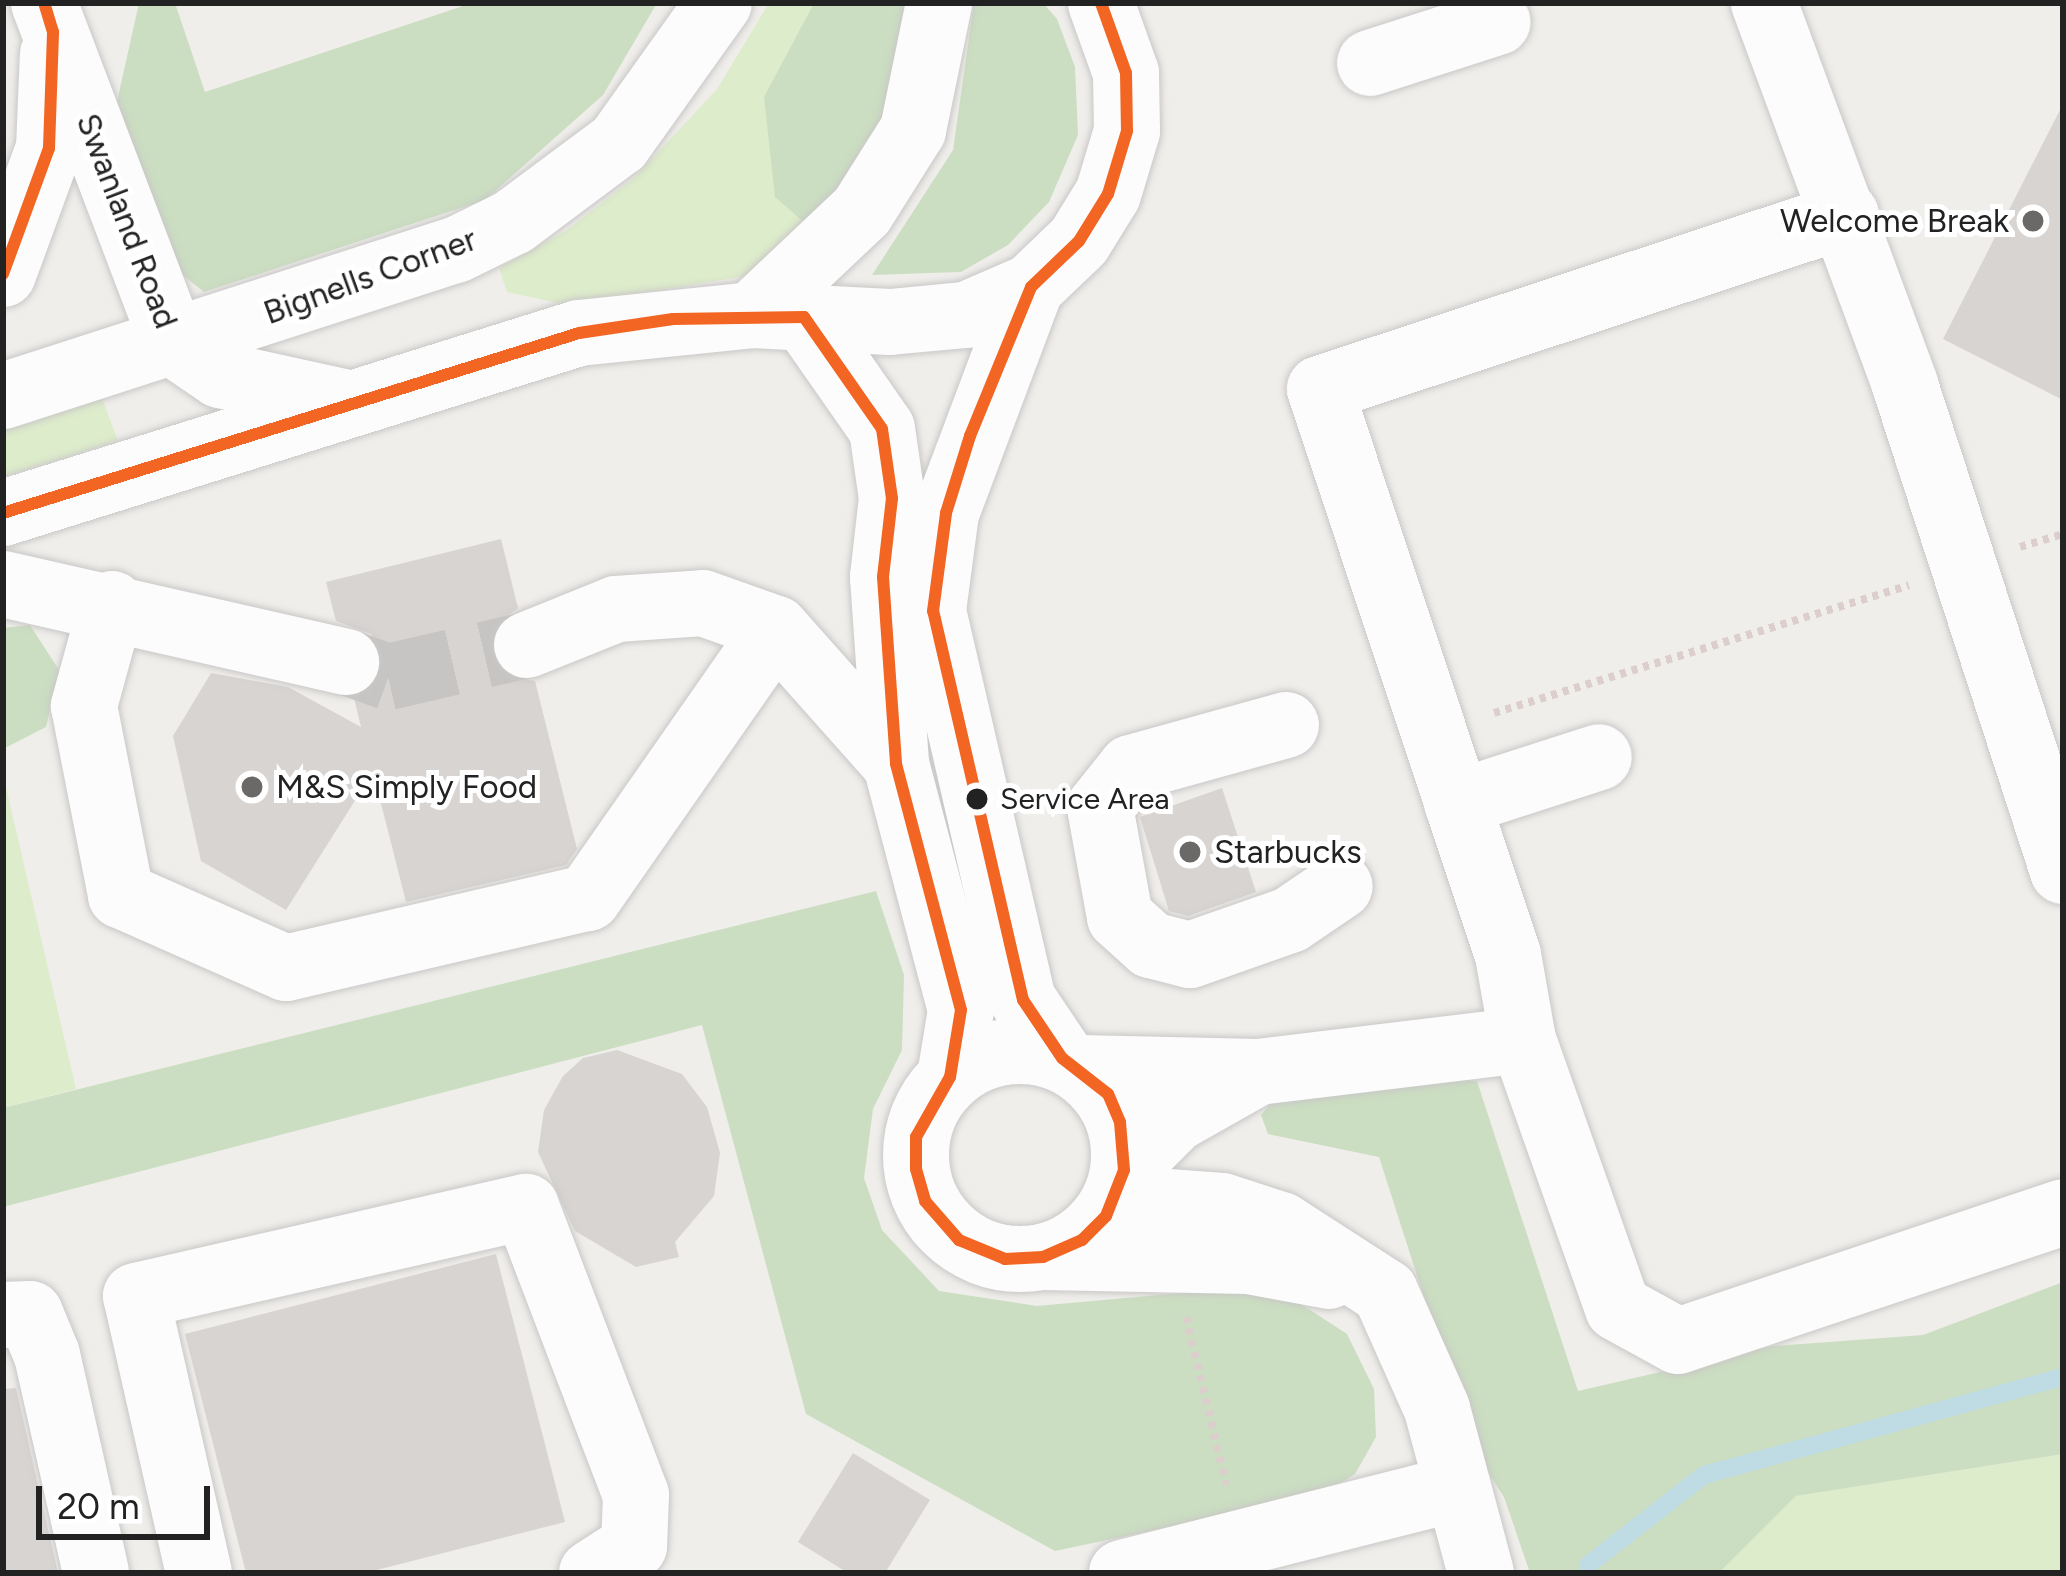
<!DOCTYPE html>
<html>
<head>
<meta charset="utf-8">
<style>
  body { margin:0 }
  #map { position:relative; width:2066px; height:1576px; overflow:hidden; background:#f0eeeb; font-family:Figtree,sans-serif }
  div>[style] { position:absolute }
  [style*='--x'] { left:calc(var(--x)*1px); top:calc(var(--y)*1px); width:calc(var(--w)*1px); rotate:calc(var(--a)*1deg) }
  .grass>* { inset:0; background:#ddeccb }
  .forest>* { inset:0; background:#cbdec1 }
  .stream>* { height:18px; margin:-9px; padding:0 9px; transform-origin:9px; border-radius:9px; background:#bfdbe3 }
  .building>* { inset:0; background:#d7d4d2 }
  .minor-tunnel>* { height:66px; margin-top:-33px; transform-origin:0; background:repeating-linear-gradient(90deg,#c7c5c3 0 66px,transparent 0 99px) }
  .path>* { height:8px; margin-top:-4px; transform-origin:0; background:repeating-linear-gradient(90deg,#dccecd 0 6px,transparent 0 12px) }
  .roads { filter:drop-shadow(0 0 3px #c9c8c7) drop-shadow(0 0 3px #c9c8c7) }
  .minor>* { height:66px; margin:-33px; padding:0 33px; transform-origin:33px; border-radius:33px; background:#fdfcfc }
  .minor>.ring { margin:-33px; padding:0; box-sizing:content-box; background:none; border:66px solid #fdfcfc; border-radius:50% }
  .bus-1>* { height:12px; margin:-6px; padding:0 6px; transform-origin:6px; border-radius:6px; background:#f26522 }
  .dots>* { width:33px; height:33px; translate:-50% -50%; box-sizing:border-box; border:6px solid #fff; border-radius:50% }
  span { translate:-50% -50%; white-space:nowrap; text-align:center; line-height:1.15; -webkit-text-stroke:10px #fff; paint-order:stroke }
  .bus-label { font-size:30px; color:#222 }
  .left { translate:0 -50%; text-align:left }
  .street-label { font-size:33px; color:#222 }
  .poi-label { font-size:33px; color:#222 }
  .right { translate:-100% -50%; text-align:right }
  .frame { position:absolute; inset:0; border:6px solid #222; pointer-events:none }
  .scale { position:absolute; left:36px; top:1486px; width:174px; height:54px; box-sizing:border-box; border:6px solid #222; border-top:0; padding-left:15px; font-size:36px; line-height:42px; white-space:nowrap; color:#222; -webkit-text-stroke:9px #fff; paint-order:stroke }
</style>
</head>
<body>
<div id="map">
  <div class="grass">
    <div style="clip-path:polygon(769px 3px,814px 3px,764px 98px,813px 230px,752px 275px,567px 305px,507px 292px,499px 268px,567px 230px,635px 177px,717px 89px)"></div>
    <div style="clip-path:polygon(102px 398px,118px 441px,3px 477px,3px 431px)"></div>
    <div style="clip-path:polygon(3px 774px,76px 1089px,3px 1108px)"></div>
    <div style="clip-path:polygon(2063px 1454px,2063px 1573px,1719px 1573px,1796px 1496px)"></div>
  </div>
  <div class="forest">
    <div style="clip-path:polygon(139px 3px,175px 3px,205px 92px,472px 3px,657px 3px,603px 95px,485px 200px,204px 292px,170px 265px,114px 115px)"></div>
    <div style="clip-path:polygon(814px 3px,906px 3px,902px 65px,871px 152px,813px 230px,775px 197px,764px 97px)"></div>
    <div style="clip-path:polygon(974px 3px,1043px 3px,1057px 19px,1075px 67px,1078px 135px,1049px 202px,1008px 245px,961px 272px,872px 275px,953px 150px)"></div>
    <div style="clip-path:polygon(30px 625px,59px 670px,46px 727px,3px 749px,3px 628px)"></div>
    <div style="clip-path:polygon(876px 891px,904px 975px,902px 1050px,873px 1109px,864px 1178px,882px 1230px,939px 1291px,1037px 1306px,1224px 1289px,1298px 1302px,1347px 1334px,1374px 1389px,1376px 1437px,1355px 1474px,1321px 1495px,1055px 1551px,806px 1414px,702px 1025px,3px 1207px,3px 1108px)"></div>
    <div style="clip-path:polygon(1391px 1075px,1477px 1081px,1578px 1391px,1773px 1346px,1923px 1335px,2063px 1282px,2063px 1454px,1796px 1496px,1719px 1573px,1530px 1573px,1504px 1497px,1473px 1450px,1379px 1157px,1268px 1134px,1261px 1115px,1279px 1093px)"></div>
  </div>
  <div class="stream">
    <div style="--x:1588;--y:1565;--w:147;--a:-37.8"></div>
    <div style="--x:1704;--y:1475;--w:372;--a:-15.3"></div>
  </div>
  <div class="building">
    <div style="clip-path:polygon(2063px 104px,2063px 400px,1943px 339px)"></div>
    <div style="clip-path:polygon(501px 539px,518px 608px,497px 623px,492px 658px,505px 675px,535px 681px,577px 849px,566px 865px,406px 902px,373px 772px,286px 910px,201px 861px,173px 736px,211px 673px,288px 687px,361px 727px,354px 698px,374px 687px,382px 652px,371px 634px,336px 621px,326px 582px)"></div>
    <div style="clip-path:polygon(1222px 788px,1256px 892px,1188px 916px,1169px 911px,1140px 817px)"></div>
    <div style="clip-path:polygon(617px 1050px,682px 1074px,707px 1107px,720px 1153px,714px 1196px,675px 1242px,679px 1257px,636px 1267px,575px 1231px,538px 1152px,544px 1110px,563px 1076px,583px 1058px)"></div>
    <div style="clip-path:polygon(496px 1254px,565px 1522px,365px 1573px,246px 1573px,185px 1334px)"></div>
    <div style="clip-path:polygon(16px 1388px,58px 1573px,3px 1573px,3px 1389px)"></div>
    <div style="clip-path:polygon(853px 1453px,930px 1500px,885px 1573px,848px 1573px,798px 1542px)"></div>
  </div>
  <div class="minor-tunnel">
    <div style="--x:346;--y:662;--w:45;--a:19.7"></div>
    <div style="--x:388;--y:677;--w:143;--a:-13"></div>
  </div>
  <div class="path">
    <div style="--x:2020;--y:547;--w:45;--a:-16.8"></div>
    <div style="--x:1494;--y:713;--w:434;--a:-17.1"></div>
    <div style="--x:1186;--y:1317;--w:172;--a:76.5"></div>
  </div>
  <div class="roads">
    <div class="minor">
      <div style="--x:44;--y:3;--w:364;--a:69.2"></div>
      <div style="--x:173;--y:343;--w:57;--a:34.2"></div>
      <div style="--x:220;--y:375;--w:126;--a:12.4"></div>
      <div style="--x:1764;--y:3;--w:407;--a:69.7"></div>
      <div style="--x:1905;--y:385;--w:511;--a:71.99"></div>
      <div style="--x:1370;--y:63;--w:134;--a:-17.8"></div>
      <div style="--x:1846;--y:215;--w:554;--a:161.7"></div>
      <div style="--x:1320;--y:389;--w:596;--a:71.63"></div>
      <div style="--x:1508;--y:955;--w:86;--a:80"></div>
      <div style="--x:1523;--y:1040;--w:284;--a:70.5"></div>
      <div style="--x:1618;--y:1308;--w:68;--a:28.8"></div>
      <div style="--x:1678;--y:1341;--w:406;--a:-18.5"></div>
      <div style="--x:3;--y:274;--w:134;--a:-69.9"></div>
      <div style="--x:49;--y:148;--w:94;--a:-87.6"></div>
      <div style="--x:1031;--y:287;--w:241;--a:110.6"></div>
      <div style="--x:946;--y:513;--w:99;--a:97.6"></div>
      <div style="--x:933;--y:611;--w:399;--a:77"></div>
      <div style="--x:1023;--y:1000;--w:70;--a:56.1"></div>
      <div style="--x:752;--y:315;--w:151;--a:-43.4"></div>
      <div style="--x:862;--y:211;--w:96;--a:-57.8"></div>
      <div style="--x:913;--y:130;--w:130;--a:-78.4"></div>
      <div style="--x:804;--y:317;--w:136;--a:55.1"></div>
      <div style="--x:882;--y:429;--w:70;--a:81.8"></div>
      <div style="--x:892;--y:498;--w:80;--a:96.5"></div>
      <div style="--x:883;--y:577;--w:187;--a:86"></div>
      <div style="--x:896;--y:764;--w:254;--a:75.2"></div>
      <div style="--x:961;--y:1010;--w:68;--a:99.3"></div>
      <div style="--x:3;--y:396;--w:476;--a:-17.9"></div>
      <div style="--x:456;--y:250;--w:64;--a:-26.2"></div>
      <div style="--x:513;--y:222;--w:132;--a:-36.7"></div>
      <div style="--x:619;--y:143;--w:172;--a:-54.5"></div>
      <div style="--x:3;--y:513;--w:603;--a:-17.35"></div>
      <div style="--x:579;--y:333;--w:174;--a:-5.9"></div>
      <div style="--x:752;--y:315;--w:138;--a:2.9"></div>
      <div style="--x:890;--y:322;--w:76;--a:-5.3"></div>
      <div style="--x:966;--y:315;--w:71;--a:-23.3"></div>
      <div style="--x:1031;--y:287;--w:66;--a:-43.8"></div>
      <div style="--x:1079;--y:241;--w:55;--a:-58.3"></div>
      <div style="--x:1108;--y:194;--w:66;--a:-73.2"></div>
      <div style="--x:1127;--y:131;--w:58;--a:-91"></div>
      <div style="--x:1126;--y:73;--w:74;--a:-109.7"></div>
      <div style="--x:3;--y:584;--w:352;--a:12.8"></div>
      <div style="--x:112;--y:604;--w:106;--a:105.4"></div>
      <div style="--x:84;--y:706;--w:193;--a:78.9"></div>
      <div style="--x:121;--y:895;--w:180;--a:23.9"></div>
      <div style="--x:286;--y:968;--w:310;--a:-13.1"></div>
      <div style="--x:588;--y:898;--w:328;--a:-55.1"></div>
      <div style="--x:527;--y:645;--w:96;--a:-22"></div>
      <div style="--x:616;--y:609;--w:87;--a:-3.9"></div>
      <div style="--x:703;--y:603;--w:77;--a:19.6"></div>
      <div style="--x:776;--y:629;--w:181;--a:48.4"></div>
      <div style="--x:1286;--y:725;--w:161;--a:164.5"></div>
      <div style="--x:1131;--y:768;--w:50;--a:128.5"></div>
      <div style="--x:1100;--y:807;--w:112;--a:79.7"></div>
      <div style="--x:1120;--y:917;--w:42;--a:42.1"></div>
      <div style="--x:1151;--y:945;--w:40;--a:14.4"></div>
      <div style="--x:1190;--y:955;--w:106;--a:-19.3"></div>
      <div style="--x:1290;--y:920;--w:60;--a:-34.2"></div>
      <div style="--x:1457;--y:803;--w:149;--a:-17.9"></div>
      <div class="ring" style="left:916px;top:1051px;width:142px;height:142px"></div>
      <div style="--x:1080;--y:1068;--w:178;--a:1.3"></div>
      <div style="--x:1258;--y:1072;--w:267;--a:-6.9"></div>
      <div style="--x:1124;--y:1170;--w:72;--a:-45"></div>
      <div style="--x:1175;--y:1119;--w:95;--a:-29.5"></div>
      <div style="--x:1115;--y:1198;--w:107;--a:4.3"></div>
      <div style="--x:1222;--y:1206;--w:62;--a:17.9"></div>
      <div style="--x:1281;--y:1225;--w:124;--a:32.8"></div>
      <div style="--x:1385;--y:1292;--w:128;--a:66"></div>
      <div style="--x:1437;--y:1409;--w:170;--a:75"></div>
      <div style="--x:1043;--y:1257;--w:206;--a:1.1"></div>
      <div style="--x:1249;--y:1261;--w:81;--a:10.6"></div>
      <div style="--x:3;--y:1315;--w:27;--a:-2"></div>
      <div style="--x:30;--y:1314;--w:44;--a:67.5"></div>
      <div style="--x:47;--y:1355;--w:223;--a:77.3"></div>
      <div style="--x:199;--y:1573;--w:284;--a:-102.8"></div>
      <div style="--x:136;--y:1296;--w:400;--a:-12.9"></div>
      <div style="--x:526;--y:1207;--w:308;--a:69.1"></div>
      <div style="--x:636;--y:1495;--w:51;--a:92.2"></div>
      <div style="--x:634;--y:1546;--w:50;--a:147.3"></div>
      <div style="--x:1122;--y:1573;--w:342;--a:-14.2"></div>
    </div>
  </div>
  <div class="bus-1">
    <div style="--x:3;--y:274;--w:134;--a:-69.9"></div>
    <div style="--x:49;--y:148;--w:116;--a:-88"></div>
    <div style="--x:53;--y:32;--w:30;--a:-107"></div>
    <div style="--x:804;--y:317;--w:136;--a:55.1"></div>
    <div style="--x:882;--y:429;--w:70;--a:81.8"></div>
    <div style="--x:892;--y:498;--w:80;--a:96.5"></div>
    <div style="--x:883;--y:577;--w:187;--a:86"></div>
    <div style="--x:896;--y:764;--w:254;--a:75.2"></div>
    <div style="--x:961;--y:1010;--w:68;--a:99.3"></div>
    <div style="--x:950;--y:1077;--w:69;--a:119.5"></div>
    <div style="--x:916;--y:1137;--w:32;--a:90"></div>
    <div style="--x:916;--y:1169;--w:33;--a:74"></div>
    <div style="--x:925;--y:1201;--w:52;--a:48.9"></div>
    <div style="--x:959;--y:1240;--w:50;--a:22.4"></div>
    <div style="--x:1005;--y:1259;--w:38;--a:-3"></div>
    <div style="--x:1043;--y:1257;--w:43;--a:-23.6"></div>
    <div style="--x:1082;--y:1240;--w:34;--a:-45"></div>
    <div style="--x:1106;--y:1216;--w:49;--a:-68.6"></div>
    <div style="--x:1124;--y:1170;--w:48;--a:-94.8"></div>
    <div style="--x:1120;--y:1122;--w:30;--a:-113"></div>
    <div style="--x:1108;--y:1094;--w:58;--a:-142"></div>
    <div style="--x:1062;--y:1058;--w:70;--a:-123.9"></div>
    <div style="--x:1023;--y:1000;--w:399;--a:-103"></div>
    <div style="--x:933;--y:611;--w:99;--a:-82.4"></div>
    <div style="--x:946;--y:513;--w:81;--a:-72.7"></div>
    <div style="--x:970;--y:436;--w:161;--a:-67.7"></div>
    <div style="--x:1031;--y:287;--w:66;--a:-43.8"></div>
    <div style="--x:1079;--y:241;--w:55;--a:-58.3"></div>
    <div style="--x:1108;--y:194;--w:66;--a:-73.2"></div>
    <div style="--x:1127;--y:131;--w:58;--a:-91"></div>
    <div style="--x:1126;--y:73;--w:74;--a:-109.7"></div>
    <div style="--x:3;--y:513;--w:603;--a:-17.35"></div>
    <div style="--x:579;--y:333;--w:95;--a:-8.5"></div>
    <div style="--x:673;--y:319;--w:131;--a:-0.9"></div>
  </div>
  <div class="dots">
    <div style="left:2033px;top:221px;background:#6a6968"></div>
    <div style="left:252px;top:787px;background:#6a6968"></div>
    <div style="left:977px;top:799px;background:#222"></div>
    <div style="left:1190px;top:852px;background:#6a6968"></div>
  </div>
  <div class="bus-label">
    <span class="left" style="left:1000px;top:799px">Service Area</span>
  </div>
  <div class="street-label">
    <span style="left:127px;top:221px;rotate:69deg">Swanland Road</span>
    <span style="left:370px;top:276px;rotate:-20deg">Bignells Corner</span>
  </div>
  <div class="poi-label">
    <span class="right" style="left:2009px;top:221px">Welcome Break</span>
    <span class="left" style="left:276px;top:787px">M&amp;S Simply Food</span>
    <span class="left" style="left:1214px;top:852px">Starbucks</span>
  </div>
  <div class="frame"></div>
  <div class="scale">20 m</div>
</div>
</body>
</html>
